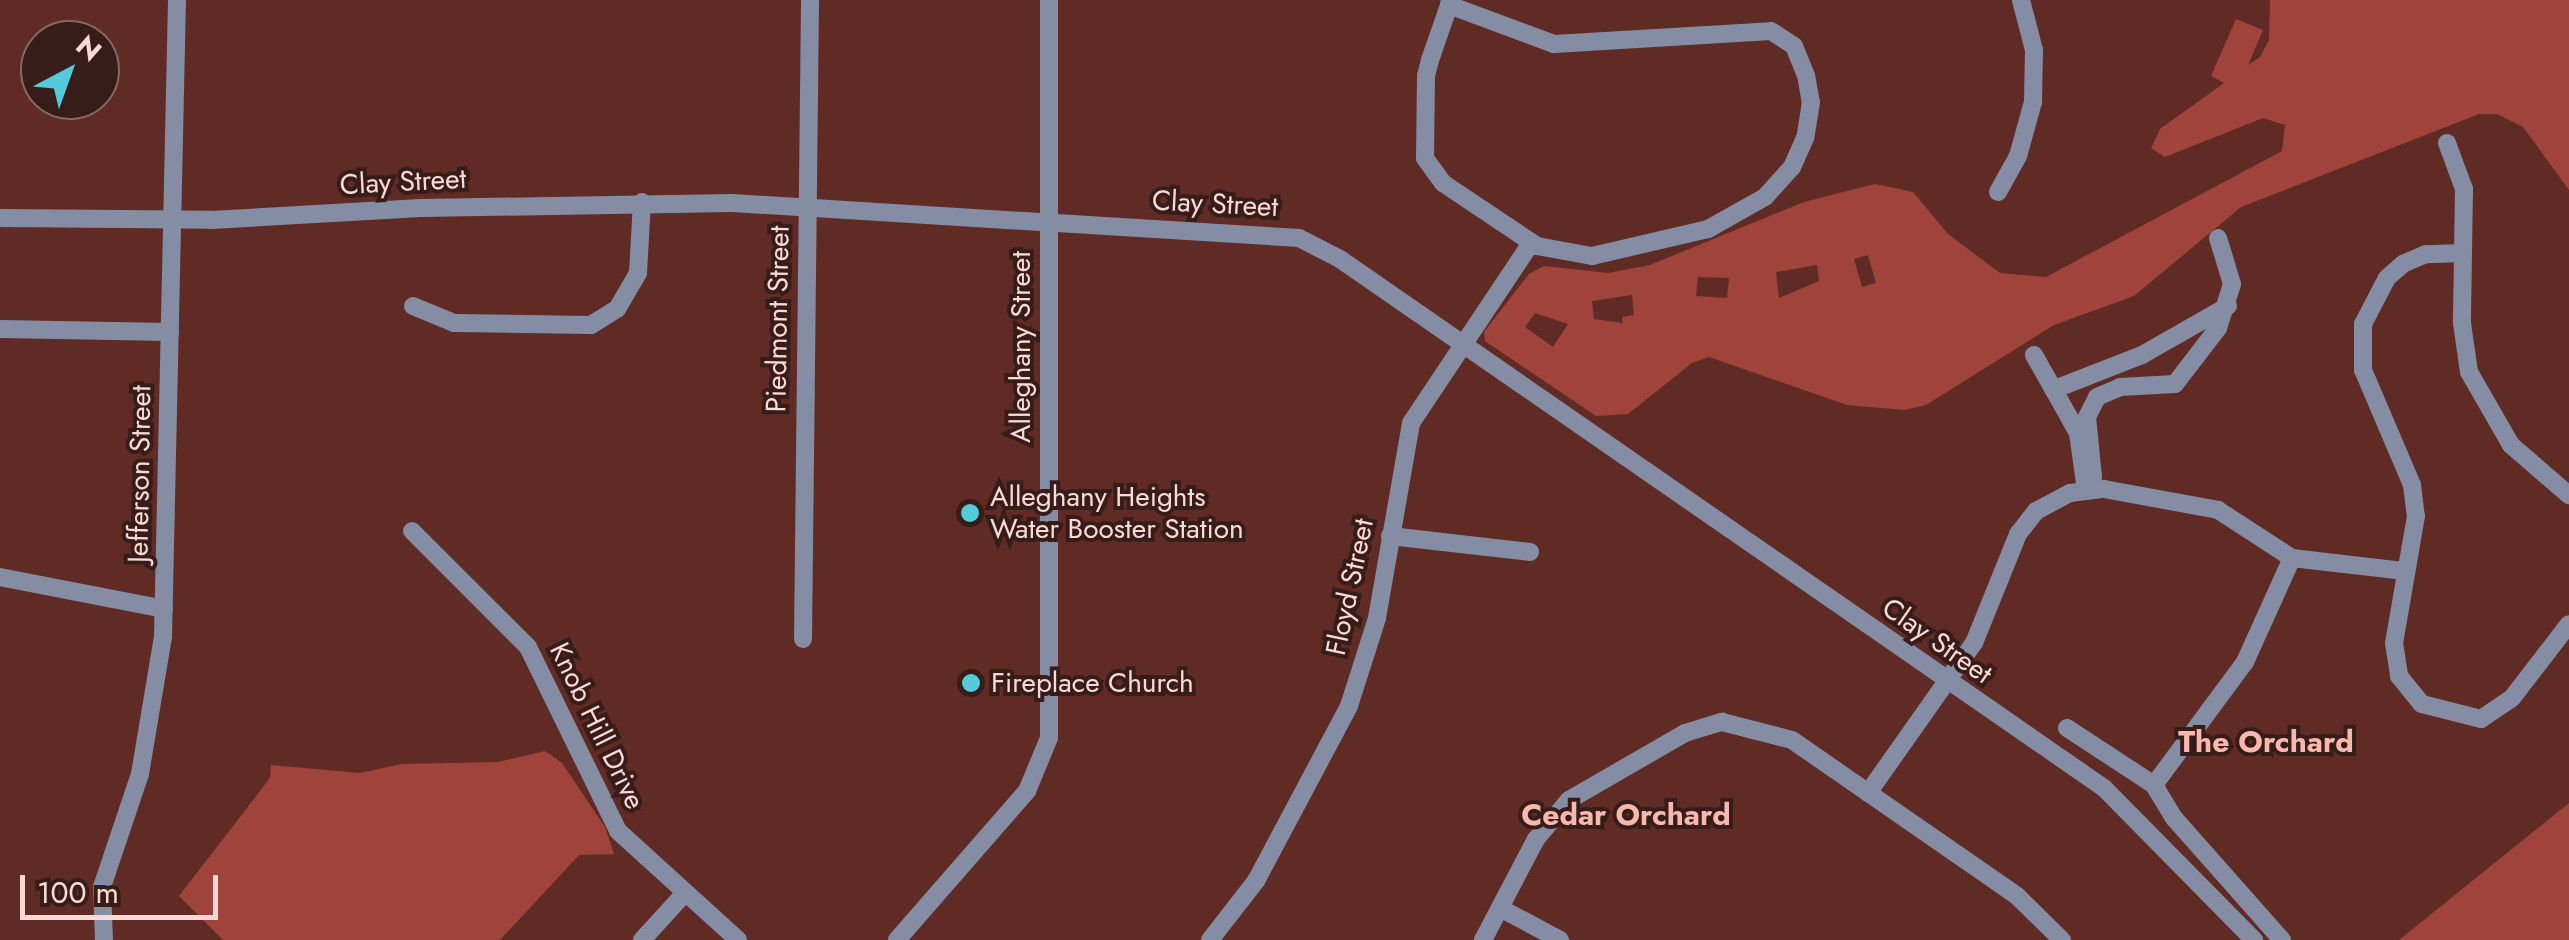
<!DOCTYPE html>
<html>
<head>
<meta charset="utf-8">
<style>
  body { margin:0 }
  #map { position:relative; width:2569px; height:940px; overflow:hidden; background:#612b25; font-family:Jost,sans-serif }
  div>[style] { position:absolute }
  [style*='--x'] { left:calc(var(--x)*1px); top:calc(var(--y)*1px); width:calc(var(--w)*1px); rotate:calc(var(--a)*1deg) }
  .green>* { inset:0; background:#a0433b }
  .minor>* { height:18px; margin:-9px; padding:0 9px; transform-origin:9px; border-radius:9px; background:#848da4 }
  .dots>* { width:28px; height:28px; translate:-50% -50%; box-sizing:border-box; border:5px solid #361d1a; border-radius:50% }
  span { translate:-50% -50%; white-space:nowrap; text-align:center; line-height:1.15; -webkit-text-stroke:8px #361d1a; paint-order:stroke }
  .street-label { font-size:28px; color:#fcd9d4 }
  .poi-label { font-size:28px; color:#fcd9d4 }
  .left { translate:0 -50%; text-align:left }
  .neighbourhood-label { font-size:30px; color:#f9b7ad; font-weight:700 }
  .north { position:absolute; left:20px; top:20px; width:100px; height:100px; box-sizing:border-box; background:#361d1a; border:2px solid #856864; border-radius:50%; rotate:41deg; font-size:28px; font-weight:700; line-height:40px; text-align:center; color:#fcd9d4 }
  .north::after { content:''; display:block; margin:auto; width:35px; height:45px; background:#53cbdb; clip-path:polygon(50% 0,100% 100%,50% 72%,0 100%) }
  .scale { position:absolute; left:20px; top:875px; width:198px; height:45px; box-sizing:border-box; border:5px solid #fcd9d4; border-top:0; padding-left:12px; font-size:30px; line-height:35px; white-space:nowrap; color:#fcd9d4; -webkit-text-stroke:8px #361d1a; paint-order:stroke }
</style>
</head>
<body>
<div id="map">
  <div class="green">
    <div style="clip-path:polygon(evenodd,2270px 0,2569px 0,2569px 190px,2523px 127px,2497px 114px,2479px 114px,2241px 207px,2134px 296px,2054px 325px,1926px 405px,1904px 410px,1847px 405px,1709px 357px,1692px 363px,1628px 414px,1596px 416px,1485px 341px,1484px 332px,1529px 274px,1544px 266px,1608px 273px,1650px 265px,1804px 202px,1875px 184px,1913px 192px,1948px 234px,2000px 273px,2046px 277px,2282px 151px,2285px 125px,2263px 118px,2165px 157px,2151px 148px,2160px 129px,2224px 83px,2211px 76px,2236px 19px,2263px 30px,2248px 65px,2260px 57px,2269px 40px,2270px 0,1868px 255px,1876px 283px,1862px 287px,1854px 259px,1868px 255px,2270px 0,1817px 265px,1819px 281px,1779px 298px,1776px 272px,1817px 265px,2270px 0,1698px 277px,1729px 278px,1727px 298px,1696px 296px,1698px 277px,2270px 0,1632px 295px,1634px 315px,1622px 317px,1623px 323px,1594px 319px,1592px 301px,1632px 295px,2270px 0,1535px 313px,1568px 324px,1553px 347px,1525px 327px,1535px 313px)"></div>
    <div style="clip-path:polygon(545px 751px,562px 763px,605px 827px,614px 854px,579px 855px,500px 940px,223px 940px,179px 896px,270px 778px,271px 765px,360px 773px,402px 764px,498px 762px)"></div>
    <div style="clip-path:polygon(2569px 803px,2569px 940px,2399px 940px)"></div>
  </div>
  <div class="minor">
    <div style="--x:1449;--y:5;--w:112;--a:20.4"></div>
    <div style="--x:1554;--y:44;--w:217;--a:-3.4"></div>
    <div style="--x:1771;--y:31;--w:27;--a:33"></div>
    <div style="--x:1794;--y:46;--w:31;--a:68"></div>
    <div style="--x:1806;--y:75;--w:27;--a:80"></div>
    <div style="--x:1811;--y:102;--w:36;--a:99"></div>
    <div style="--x:1805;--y:138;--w:32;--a:114"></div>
    <div style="--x:1792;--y:167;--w:40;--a:132"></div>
    <div style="--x:1765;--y:197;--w:65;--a:150.7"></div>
    <div style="--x:1708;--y:229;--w:119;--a:166.9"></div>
    <div style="--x:1592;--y:256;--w:56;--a:-169.7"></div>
    <div style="--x:1537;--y:246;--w:113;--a:-146.2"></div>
    <div style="--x:1443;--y:183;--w:31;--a:-126"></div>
    <div style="--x:1425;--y:158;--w:82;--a:-89.3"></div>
    <div style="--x:1426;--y:76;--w:16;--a:-76"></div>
    <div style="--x:1430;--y:60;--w:58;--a:-70.9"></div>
    <div style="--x:1449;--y:5;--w:5;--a:-79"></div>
    <div style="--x:2447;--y:143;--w:49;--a:69.7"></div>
    <div style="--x:2464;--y:189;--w:134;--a:90.9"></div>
    <div style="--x:2462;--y:323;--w:49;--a:81.9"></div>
    <div style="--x:2469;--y:372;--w:84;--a:60.1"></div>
    <div style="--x:2511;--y:445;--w:77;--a:40.8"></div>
    <div style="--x:1998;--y:192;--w:41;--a:-60.9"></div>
    <div style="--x:2018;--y:156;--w:56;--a:-74.5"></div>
    <div style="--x:2033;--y:102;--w:52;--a:-88.9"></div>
    <div style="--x:2034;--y:50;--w:52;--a:-104.6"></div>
    <div style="--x:0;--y:218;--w:212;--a:0.5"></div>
    <div style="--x:212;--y:220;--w:209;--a:-3.3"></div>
    <div style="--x:421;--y:208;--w:311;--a:-0.9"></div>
    <div style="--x:732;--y:203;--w:568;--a:3.53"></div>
    <div style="--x:1299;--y:238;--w:46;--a:27.1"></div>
    <div style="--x:1340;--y:259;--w:929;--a:34.7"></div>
    <div style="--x:2104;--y:788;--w:214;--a:45.4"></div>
    <div style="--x:2462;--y:253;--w:36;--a:178"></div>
    <div style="--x:2426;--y:254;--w:25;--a:157"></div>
    <div style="--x:2403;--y:264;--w:21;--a:139"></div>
    <div style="--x:2387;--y:278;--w:52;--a:117.6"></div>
    <div style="--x:2363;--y:324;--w:46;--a:90"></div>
    <div style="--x:2363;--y:370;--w:125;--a:66.9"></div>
    <div style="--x:2412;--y:485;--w:31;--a:83"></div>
    <div style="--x:2416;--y:516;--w:129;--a:99.8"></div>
    <div style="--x:2394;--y:643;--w:33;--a:81"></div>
    <div style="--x:2399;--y:676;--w:36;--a:51"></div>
    <div style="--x:2422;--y:704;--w:61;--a:14.3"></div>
    <div style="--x:2481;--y:719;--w:37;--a:-34"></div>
    <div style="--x:2512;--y:698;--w:93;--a:-52.4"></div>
    <div style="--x:413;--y:306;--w:44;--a:22.5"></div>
    <div style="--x:454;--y:323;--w:137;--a:0.8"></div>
    <div style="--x:591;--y:325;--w:31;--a:-32"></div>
    <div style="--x:617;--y:309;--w:42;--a:-59.7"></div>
    <div style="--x:638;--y:273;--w:71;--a:-86.8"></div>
    <div style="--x:0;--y:329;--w:170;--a:1"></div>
    <div style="--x:2034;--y:355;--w:90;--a:60.6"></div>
    <div style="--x:2078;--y:433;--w:58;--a:82"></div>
    <div style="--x:2055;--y:389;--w:93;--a:-21.3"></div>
    <div style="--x:2142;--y:355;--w:99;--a:-29.7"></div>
    <div style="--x:2086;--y:490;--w:15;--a:-62"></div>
    <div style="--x:2093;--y:477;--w:60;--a:-95.7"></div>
    <div style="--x:2087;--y:417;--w:22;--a:-63"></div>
    <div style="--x:2097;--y:397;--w:25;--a:-23"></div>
    <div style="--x:2120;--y:387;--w:55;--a:-3.1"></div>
    <div style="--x:2175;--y:384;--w:71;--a:-52.5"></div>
    <div style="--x:2218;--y:328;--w:46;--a:-72.3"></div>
    <div style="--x:2232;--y:284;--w:48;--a:-106.9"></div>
    <div style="--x:412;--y:531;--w:164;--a:45"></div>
    <div style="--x:528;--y:647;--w:205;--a:63.9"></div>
    <div style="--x:618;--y:831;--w:162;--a:42.2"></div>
    <div style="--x:1390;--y:536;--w:141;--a:6.5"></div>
    <div style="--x:0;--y:577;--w:167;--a:11"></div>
    <div style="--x:803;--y:639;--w:639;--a:-89.37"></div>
    <div style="--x:2067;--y:728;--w:104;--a:33.2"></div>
    <div style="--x:2154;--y:785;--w:39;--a:59"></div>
    <div style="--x:2174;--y:818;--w:163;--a:48.5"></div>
    <div style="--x:2154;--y:785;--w:153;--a:-53.5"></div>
    <div style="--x:2245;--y:662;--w:114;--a:-65.7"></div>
    <div style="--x:1868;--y:793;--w:184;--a:-54.8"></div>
    <div style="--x:1974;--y:643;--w:118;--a:-68"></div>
    <div style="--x:2018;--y:534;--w:29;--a:-52"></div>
    <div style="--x:2036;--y:511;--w:38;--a:-28"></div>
    <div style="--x:2070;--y:493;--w:34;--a:-7"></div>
    <div style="--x:2104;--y:489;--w:116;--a:10.4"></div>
    <div style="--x:2218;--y:510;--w:88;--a:33"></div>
    <div style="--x:2292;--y:558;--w:114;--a:6.6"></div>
    <div style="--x:1500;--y:908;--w:68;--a:28.1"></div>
    <div style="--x:104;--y:940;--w:53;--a:-92.2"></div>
    <div style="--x:102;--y:887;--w:119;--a:-71.4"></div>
    <div style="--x:140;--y:774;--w:139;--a:-80.5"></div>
    <div style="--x:163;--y:637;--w:637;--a:-88.74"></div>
    <div style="--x:642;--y:940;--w:62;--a:-47.6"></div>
    <div style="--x:897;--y:940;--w:198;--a:-48.9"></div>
    <div style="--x:1027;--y:791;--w:57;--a:-67.5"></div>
    <div style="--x:1049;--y:738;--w:738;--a:-90"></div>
    <div style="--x:1210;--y:940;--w:75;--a:-52.1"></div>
    <div style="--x:1256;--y:881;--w:198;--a:-62"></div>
    <div style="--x:1349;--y:706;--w:92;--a:-72.3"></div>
    <div style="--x:1377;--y:618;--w:198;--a:-80.1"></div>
    <div style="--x:1411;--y:423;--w:216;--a:-56.3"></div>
    <div style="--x:1483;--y:940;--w:114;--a:-62.3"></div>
    <div style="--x:1536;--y:839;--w:51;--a:-49.8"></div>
    <div style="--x:1569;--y:800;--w:134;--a:-30"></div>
    <div style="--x:1685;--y:733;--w:39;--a:-17"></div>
    <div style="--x:1722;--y:722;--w:72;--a:14.4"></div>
    <div style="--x:1792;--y:740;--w:274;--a:34.7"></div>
    <div style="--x:2017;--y:896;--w:63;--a:44.4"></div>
  </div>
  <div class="dots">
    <div style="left:970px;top:513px;background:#53cbdb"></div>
    <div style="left:971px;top:683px;background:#53cbdb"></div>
  </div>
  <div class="street-label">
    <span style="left:403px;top:182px;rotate:-3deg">Clay Street</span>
    <span style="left:1215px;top:204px;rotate:3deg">Clay Street</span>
    <span style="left:778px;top:319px;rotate:-89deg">Piedmont Street</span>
    <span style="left:1021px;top:347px;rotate:-90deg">Alleghany Street</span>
    <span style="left:140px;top:474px;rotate:-89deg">Jefferson Street</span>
    <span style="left:1350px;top:587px;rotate:-78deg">Floyd Street</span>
    <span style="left:1937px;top:641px;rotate:35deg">Clay Street</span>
    <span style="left:597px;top:726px;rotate:64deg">Knob Hill Drive</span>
  </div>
  <div class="poi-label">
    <span class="left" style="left:990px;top:513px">Alleghany Heights<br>Water Booster Station</span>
    <span class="left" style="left:991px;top:683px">Fireplace Church</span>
  </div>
  <div class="neighbourhood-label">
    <span style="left:2266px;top:742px">The Orchard</span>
    <span style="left:1626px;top:815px">Cedar Orchard</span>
  </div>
  <div class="north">N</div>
  <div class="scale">100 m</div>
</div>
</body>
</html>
